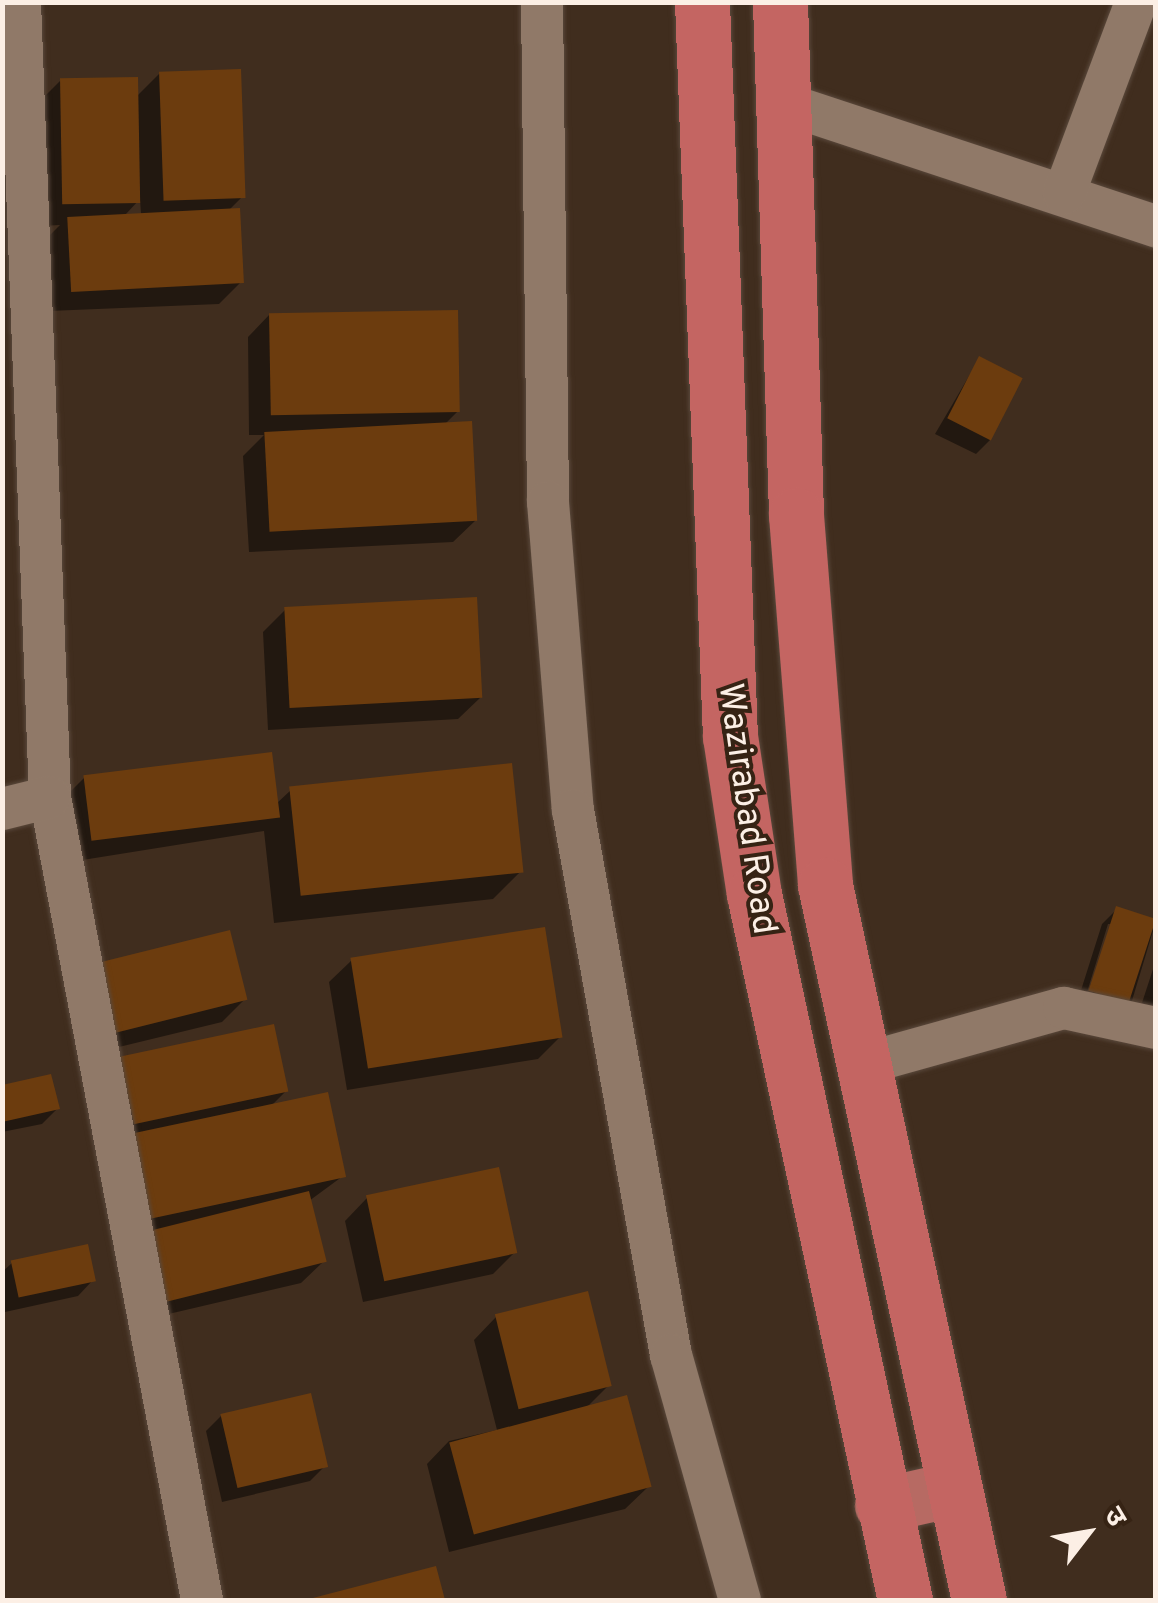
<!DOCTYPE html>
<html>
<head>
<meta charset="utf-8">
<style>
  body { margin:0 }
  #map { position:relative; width:1158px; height:1603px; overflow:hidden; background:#402d1e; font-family:Overpass,"Noto Sans Devanagari",sans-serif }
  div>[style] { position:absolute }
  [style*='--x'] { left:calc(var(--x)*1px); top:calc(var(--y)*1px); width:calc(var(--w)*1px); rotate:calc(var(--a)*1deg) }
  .shadow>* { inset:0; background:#0007 }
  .building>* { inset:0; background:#6c3c0e; transform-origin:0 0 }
  .roads { filter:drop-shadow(0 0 2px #5a493c) drop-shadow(0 0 2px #5a493c) }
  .minor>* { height:42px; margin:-21px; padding:0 21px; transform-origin:21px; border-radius:21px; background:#907968 }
  .primary>* { height:55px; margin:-27.5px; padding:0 27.5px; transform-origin:27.5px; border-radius:27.5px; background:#b76a63 }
  .trunk>* { height:55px; margin:-27.5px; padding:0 27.5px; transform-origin:27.5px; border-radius:27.5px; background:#c46562 }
  span { translate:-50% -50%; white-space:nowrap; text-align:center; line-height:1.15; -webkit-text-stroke:8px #362314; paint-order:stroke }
  .street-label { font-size:35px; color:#fcefe5 }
  .frame { position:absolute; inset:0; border:5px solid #fcefe5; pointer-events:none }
  .north { position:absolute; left:1038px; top:1483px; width:100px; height:100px; -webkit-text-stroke:8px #362314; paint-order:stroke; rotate:59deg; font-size:28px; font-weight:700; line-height:40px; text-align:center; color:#fcefe5 }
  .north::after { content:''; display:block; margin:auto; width:35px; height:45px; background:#fcefe5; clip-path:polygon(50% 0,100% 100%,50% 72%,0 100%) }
</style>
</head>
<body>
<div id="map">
  <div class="shadow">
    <div style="clip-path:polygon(evenodd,160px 73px,242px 197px,229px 210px,241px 282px,219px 304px,49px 311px,46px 239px,60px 225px,41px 226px,39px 102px,61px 80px,136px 97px,160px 73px,140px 199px,141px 214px,125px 215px,140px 199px)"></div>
    <div style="clip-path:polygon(270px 314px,458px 411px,444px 425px,476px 520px,453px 542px,249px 552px,243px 456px,264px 435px,249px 435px,248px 337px)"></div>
    <div style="clip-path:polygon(979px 359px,991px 439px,976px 454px,935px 434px)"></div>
    <div style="clip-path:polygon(285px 610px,481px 697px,458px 719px,268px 730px,263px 632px)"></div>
    <div style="clip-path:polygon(84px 778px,276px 804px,291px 790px,521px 871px,493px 899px,274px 923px,264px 831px,70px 862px,62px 800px)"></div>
    <div style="clip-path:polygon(evenodd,1117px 909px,1156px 921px,1131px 1004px,1076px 1006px,1102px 924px,1117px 909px,1108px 924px,1113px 924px,1088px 1004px,1084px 1002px,1108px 924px)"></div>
    <div style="clip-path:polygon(352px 960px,560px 1037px,538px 1059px,347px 1090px,329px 982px)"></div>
    <div style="clip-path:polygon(1156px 960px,1156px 1020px,1138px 1015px)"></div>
    <div style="clip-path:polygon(70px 988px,245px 999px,222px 1022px,86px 1055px)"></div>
    <div style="clip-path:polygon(98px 1080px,285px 1092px,271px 1106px,343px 1176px,309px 1201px,324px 1261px,301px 1283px,143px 1320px)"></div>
    <div style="clip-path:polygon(2px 1087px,57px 1109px,42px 1124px,2px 1132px)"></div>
    <div style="clip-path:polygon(367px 1198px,515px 1252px,493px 1274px,363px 1302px,345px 1221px)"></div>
    <div style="clip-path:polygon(12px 1263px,93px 1280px,78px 1296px,5px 1312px,2px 1272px)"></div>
    <div style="clip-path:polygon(496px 1317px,609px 1385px,586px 1408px,648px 1487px,625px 1509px,449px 1552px,427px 1464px,449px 1441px,497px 1430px,474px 1340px)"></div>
    <div style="clip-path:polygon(221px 1416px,325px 1466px,310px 1481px,222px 1502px,206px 1431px)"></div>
    <div style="clip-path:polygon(434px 1569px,443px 1600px,314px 1600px)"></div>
  </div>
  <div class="building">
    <div style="left:241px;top:69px;width:129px;height:82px;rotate:88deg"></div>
    <div style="left:138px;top:77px;width:126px;height:78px;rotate:89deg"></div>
    <div style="left:240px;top:208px;width:75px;height:173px;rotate:87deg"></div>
    <div style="left:458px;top:310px;width:102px;height:189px;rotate:89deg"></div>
    <div style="left:979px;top:356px;width:49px;height:70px;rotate:27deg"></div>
    <div style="left:472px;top:421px;width:100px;height:208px;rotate:87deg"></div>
    <div style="left:477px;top:597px;width:101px;height:193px;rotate:87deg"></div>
    <div style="left:272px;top:752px;width:66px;height:190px;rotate:83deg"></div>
    <div style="left:512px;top:763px;width:110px;height:224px;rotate:84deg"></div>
    <div style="left:1116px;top:906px;width:42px;height:89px;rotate:18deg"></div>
    <div style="left:545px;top:927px;width:112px;height:197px;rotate:81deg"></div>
    <div style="left:230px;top:930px;width:72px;height:143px;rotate:76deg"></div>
    <div style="left:274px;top:1024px;width:69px;height:158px;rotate:78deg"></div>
    <div style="clip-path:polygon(51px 1074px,60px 1109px,2px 1122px,2px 1085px)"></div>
    <div style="left:328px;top:1092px;width:87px;height:205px;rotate:78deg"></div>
    <div style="left:499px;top:1167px;width:88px;height:136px;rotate:78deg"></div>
    <div style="left:309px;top:1191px;width:73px;height:165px;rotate:76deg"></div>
    <div style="left:88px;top:1244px;width:38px;height:79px;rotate:78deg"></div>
    <div style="left:588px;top:1291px;width:98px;height:96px;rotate:76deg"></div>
    <div style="left:311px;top:1393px;width:76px;height:93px;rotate:77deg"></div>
    <div style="left:627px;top:1395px;width:95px;height:184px;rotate:75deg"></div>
    <div style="clip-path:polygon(436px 1566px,445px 1600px,310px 1600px,309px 1599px)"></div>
  </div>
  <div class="roads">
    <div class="minor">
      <div style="--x:20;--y:2;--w:796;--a:87.84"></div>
      <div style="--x:50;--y:797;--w:817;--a:79.28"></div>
      <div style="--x:542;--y:2;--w:500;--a:89.31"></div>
      <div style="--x:548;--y:502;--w:309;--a:85.4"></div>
      <div style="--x:573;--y:810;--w:554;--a:79.81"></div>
      <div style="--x:671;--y:1355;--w:255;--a:74.3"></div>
      <div style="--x:783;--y:103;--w:393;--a:18.3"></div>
      <div style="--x:1064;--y:194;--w:205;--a:-69.4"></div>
      <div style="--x:2;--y:809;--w:49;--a:-14"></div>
      <div style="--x:863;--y:1064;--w:209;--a:-15.6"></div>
      <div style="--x:1064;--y:1008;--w:94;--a:12.3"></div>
    </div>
    <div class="primary">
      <div style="--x:882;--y:1505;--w:73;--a:-12.7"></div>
    </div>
    <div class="trunk">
      <div style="--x:702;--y:2;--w:735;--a:87.82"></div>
      <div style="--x:730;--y:736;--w:160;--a:81.4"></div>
      <div style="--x:754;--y:894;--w:722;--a:77.93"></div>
      <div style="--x:780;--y:2;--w:513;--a:88.21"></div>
      <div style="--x:796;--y:515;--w:371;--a:85.5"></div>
      <div style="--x:825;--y:885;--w:731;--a:77.85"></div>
    </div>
  </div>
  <div class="street-label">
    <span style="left:746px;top:809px;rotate:82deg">Wazirabad Road</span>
  </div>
  <div class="frame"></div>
  <div class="north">उ</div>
</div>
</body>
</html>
